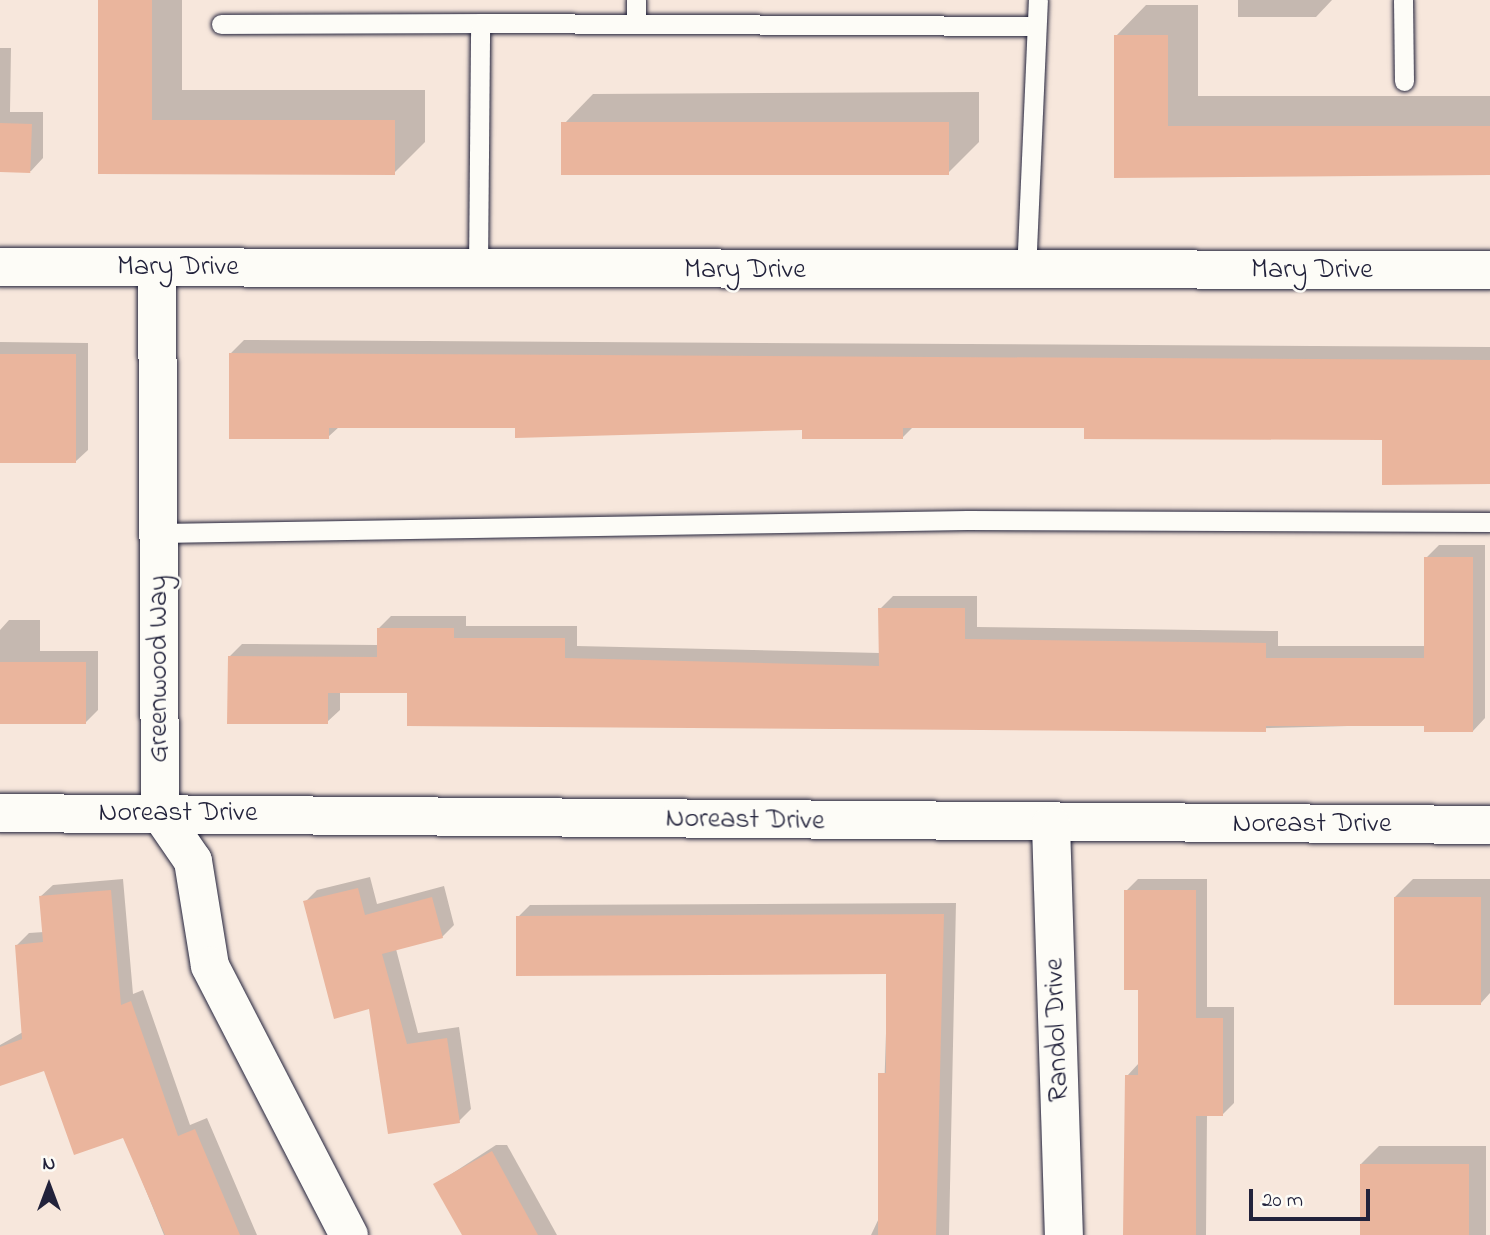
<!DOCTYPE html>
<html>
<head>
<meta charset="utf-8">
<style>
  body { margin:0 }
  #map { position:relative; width:1490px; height:1235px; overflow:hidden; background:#f7e7dc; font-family:"Indie Flower",sans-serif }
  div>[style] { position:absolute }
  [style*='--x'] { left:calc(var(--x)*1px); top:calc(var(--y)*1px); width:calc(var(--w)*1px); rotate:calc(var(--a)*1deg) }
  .shadow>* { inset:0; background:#0003 }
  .building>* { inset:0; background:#eab59d; transform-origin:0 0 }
  .roads { filter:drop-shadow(0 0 2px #22223b) drop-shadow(0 0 2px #22223b) }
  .service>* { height:19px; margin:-9.5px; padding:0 9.5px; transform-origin:9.5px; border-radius:9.5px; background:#fdfcf7 }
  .minor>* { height:38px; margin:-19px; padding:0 19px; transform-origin:19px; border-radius:19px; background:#fdfcf7 }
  span { translate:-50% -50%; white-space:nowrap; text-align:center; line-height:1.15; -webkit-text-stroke:5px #fdfcf7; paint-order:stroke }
  .street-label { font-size:28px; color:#22223b }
  .north { position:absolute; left:14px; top:1151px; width:70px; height:70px; -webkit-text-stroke:5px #fdfcf7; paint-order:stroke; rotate:0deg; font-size:19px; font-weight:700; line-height:28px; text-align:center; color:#22223b }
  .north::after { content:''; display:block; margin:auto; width:24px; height:32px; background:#22223b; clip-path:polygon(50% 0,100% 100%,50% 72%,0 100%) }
  .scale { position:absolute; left:1249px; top:1189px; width:121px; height:32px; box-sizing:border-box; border:4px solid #22223b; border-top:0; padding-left:9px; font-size:21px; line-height:24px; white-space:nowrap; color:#22223b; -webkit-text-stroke:5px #fdfcf7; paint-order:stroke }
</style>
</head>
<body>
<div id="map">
  <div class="shadow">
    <div style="clip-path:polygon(100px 0,182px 0,182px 90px,425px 90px,425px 142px,394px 173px,100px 172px)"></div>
    <div style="clip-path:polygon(1238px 0,1332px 0,1316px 17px,1238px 17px)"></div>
    <div style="clip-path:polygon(1146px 5px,1198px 5px,1198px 96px,1490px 96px,1490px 173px,1116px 176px,1116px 36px)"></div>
    <div style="clip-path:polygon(0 48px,11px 48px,10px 112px,43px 112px,43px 158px,31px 171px,0 170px)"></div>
    <div style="clip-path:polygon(979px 92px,979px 142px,948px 173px,563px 125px,593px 94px)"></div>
    <div style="clip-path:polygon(244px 340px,1490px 347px,1490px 483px,1384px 439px,1086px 427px,913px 427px,903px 437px,804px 429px,339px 427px,328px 437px,230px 354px)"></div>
    <div style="clip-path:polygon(0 342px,88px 343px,88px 450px,75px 462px,0 462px)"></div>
    <div style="clip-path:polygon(1439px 545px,1485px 545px,1485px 718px,1473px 731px,1426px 724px,1150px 731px,409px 691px,340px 691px,340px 710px,327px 722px,229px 657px,242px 644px,378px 645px,378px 629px,391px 616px,466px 616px,466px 626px,577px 626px,577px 646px,880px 653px,880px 609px,893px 596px,977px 596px,977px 627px,1278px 631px,1278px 646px,1426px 646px,1426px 558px)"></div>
    <div style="clip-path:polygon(9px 620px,40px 620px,40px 651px,98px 651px,98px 710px,86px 722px,0 722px,0 630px)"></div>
    <div style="clip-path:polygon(370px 877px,377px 904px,444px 886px,454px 925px,442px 937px,396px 949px,418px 1033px,459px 1027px,471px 1109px,459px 1121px,371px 1007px,305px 902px,317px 890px)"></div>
    <div style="clip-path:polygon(123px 879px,133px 994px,143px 990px,190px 1125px,207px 1118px,257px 1235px,164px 1235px,124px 1136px,45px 1068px,0 1063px,0 1045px,23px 1032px,17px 945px,29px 933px,44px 932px,40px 897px,53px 885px)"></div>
    <div style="clip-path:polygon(1138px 879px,1207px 879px,1207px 1007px,1234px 1007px,1234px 1103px,1222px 1115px,1207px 1115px,1206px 1235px,1126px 1235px,1127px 1076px,1139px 1063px,1139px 989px,1126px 891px)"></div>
    <div style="clip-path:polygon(1413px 879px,1490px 879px,1490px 993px,1481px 1003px,1395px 897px)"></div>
    <div style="clip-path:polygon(956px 903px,949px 1235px,871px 1235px,880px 1216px,888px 972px,518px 917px,530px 905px)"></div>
    <div style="clip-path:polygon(496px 1145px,507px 1145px,557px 1235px,464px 1235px,436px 1184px)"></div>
    <div style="clip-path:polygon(1379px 1146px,1486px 1146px,1486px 1235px,1361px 1235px,1361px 1164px)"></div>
  </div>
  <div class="building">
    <div style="clip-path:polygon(98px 0,152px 0,152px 120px,395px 120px,395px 175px,98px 174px)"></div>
    <div style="clip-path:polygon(1114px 35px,1168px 35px,1168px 126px,1490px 126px,1490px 175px,1114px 178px)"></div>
    <div style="left:949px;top:122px;width:53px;height:388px;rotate:90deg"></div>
    <div style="left:0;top:123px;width:32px;height:49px;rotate:2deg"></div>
    <div style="clip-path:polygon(229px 353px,1490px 360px,1490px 484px,1382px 485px,1382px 440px,1084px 439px,1084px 428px,903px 428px,903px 439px,802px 439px,802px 430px,515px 438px,515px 428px,329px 428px,329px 439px,229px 439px)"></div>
    <div style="left:0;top:354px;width:76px;height:109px"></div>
    <div style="clip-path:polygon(1424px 557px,1473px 557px,1473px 732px,1424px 732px,1424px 726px,1266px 726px,1266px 732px,407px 726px,407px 693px,328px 693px,328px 724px,227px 724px,228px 656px,377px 657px,377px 628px,454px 628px,454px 638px,565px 638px,565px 658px,879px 666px,878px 608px,965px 608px,965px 639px,1266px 643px,1266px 658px,1424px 658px)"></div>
    <div style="left:0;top:662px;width:86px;height:62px"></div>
    <div style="clip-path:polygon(358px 888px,365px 915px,432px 897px,443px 938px,382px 954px,407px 1044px,447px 1038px,460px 1123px,388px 1134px,369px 1009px,334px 1019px,303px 901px)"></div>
    <div style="clip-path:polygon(111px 890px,121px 1005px,131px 1001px,178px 1136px,195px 1129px,240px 1235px,165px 1235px,123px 1138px,74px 1155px,44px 1071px,0 1086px,0 1047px,22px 1039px,15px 945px,43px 942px,39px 896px)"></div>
    <div style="clip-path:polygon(1124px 890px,1196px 890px,1196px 1018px,1223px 1018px,1223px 1116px,1196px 1116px,1196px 1235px,1123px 1235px,1125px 1075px,1138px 1075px,1138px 990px,1124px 990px)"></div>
    <div style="left:1394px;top:897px;width:87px;height:108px"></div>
    <div style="clip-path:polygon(944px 914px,936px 1235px,878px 1235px,878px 1073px,886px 1073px,886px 974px,516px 976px,516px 916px)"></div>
    <div style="clip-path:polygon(492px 1151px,538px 1235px,462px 1235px,433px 1184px)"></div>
    <div style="left:1360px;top:1164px;width:109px;height:71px"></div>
  </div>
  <div class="roads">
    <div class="service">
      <div style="--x:1403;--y:0;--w:81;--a:89.3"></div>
      <div style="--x:221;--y:24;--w:259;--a:-0.2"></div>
      <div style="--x:636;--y:24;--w:24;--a:-90"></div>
      <div style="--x:478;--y:269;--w:246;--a:-89.5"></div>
      <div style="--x:480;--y:23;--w:556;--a:0.31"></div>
      <div style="--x:1026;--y:273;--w:273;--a:-87.5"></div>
      <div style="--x:159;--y:533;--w:808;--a:-0.92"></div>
      <div style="--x:967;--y:520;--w:523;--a:0.22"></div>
    </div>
    <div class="minor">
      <div style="--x:0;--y:267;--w:1490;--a:0.12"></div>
      <div style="--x:157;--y:268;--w:545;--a:89.68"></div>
      <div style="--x:160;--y:813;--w:58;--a:55.5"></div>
      <div style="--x:193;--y:861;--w:106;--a:80.8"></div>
      <div style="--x:210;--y:966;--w:303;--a:62.7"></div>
      <div style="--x:0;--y:813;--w:1490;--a:0.46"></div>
      <div style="--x:1051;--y:825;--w:410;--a:88.2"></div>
    </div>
  </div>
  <div class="street-label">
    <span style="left:178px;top:268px">Mary Drive</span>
    <span style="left:745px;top:271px">Mary Drive</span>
    <span style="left:1312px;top:271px">Mary Drive</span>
    <span style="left:160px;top:669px;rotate:-90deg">Greenwood Way</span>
    <span style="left:178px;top:814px">Noreast Drive</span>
    <span style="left:745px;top:821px;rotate:1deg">Noreast Drive</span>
    <span style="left:1312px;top:825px">Noreast Drive</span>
    <span style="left:1058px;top:1030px;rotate:-92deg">Randol Drive</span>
  </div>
  <div class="north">N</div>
  <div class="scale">20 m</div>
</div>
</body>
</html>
